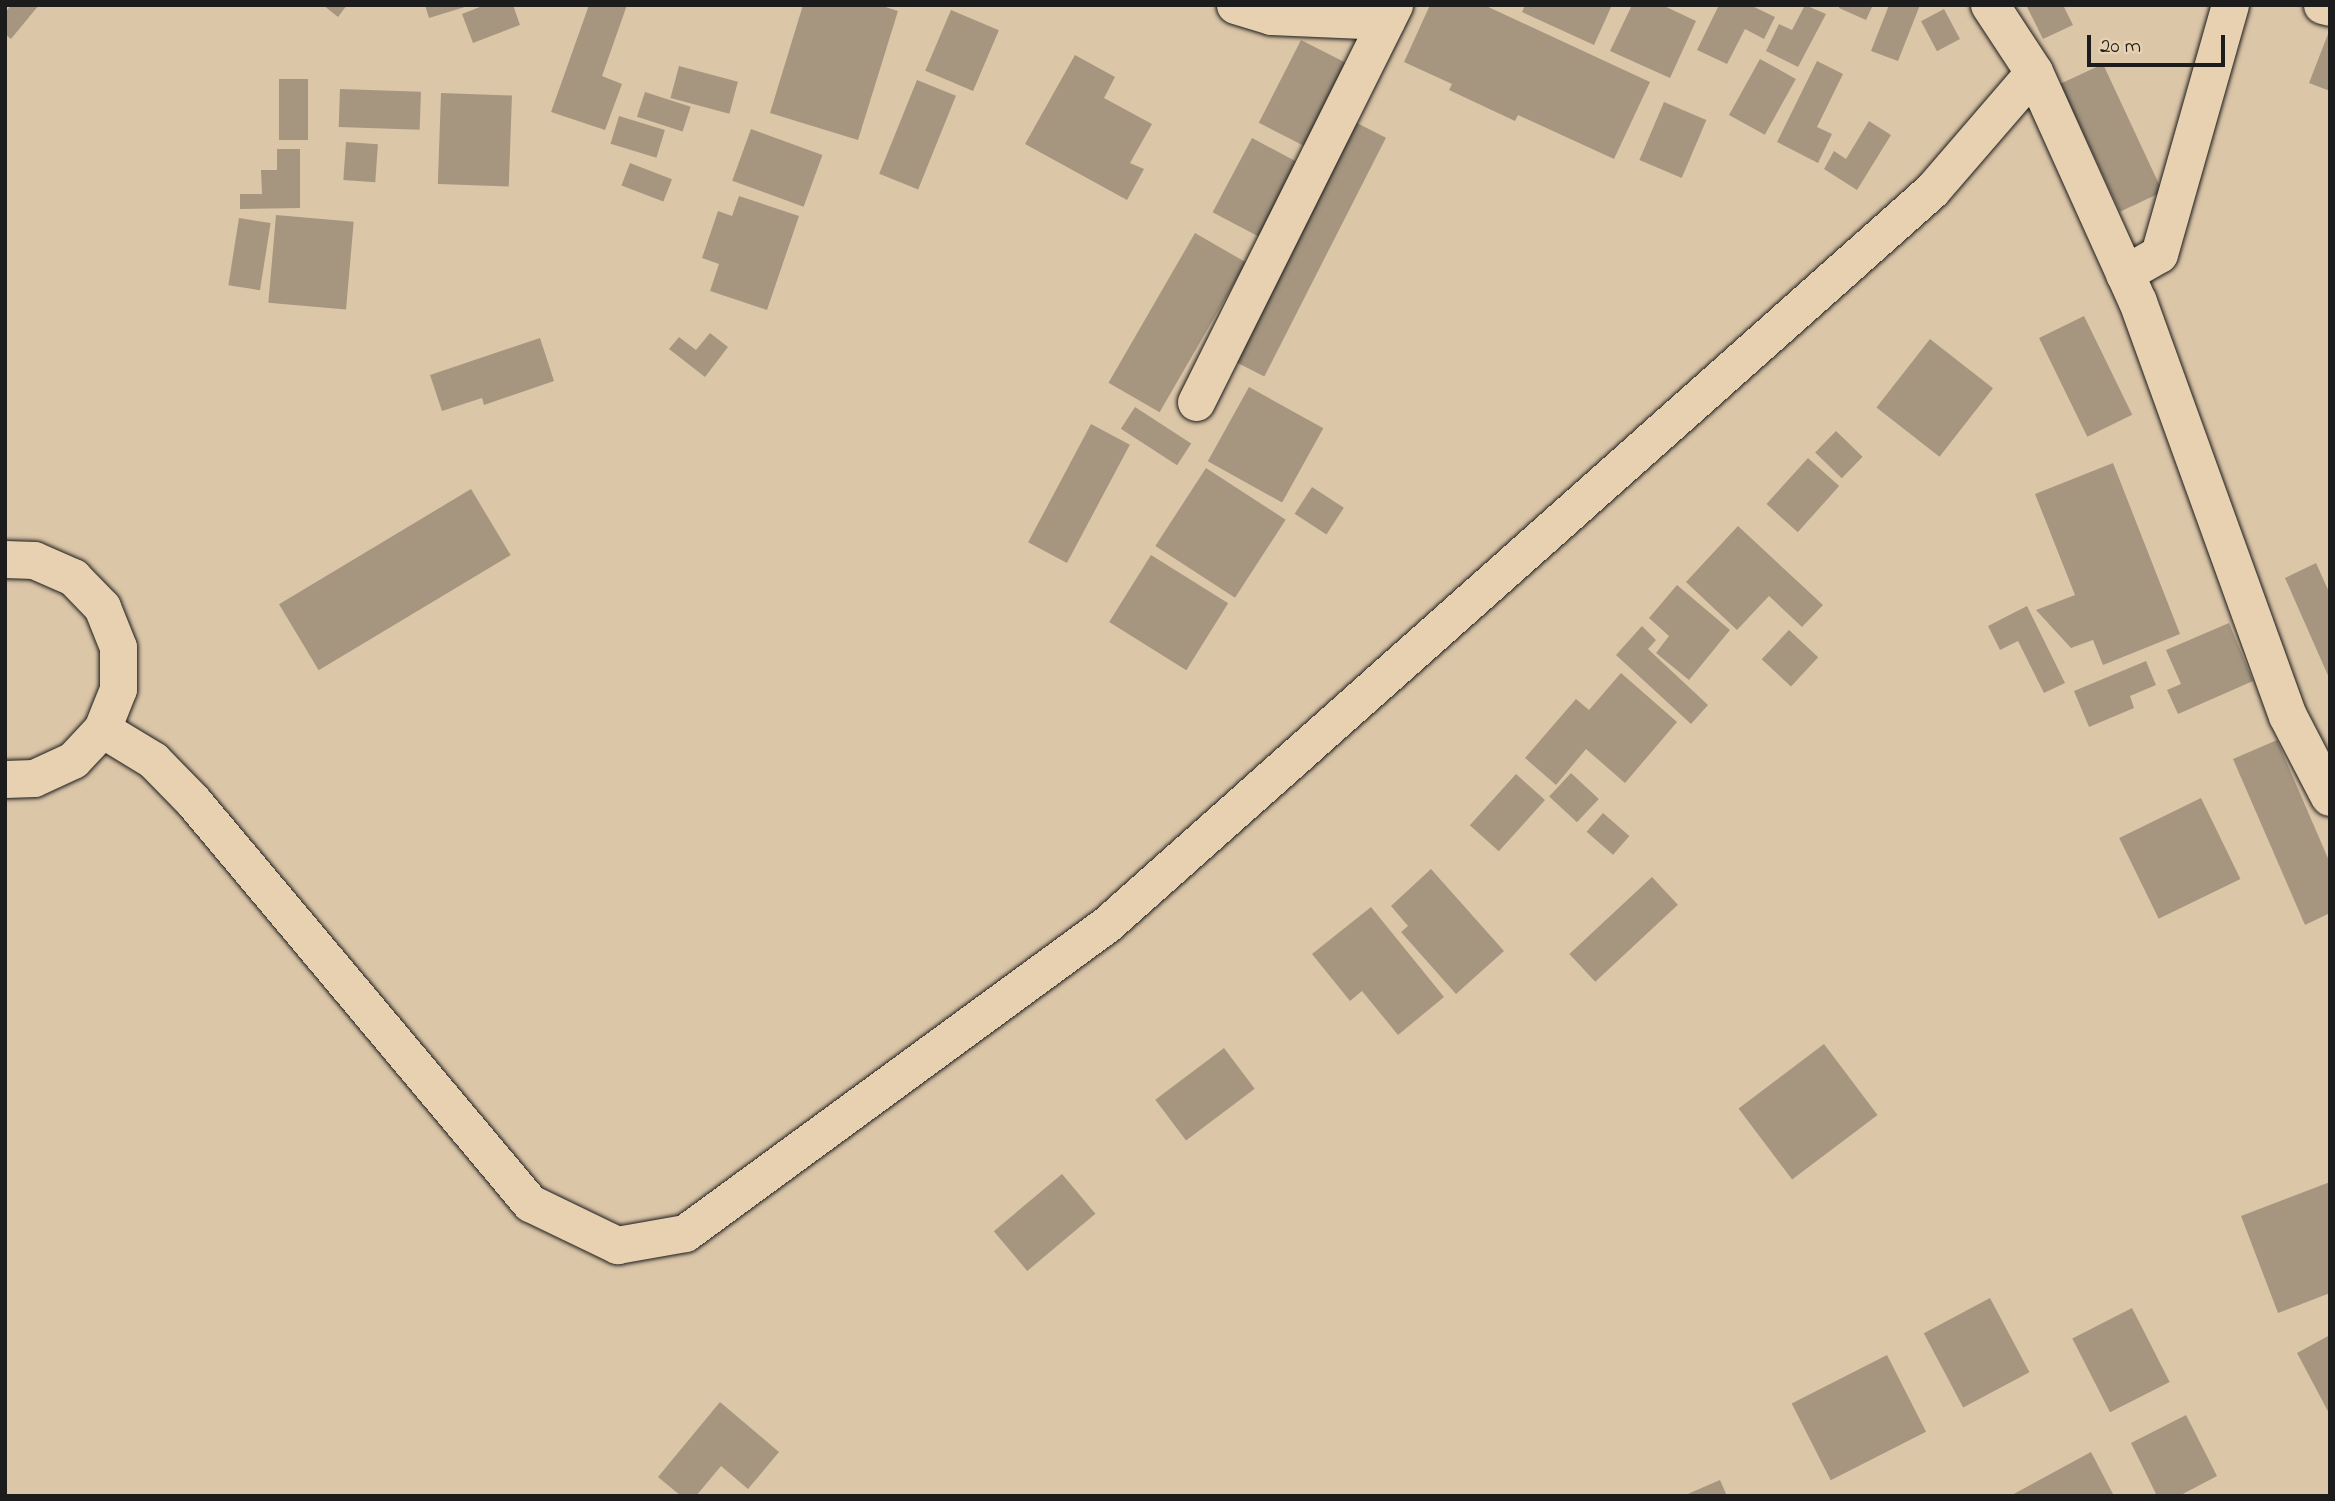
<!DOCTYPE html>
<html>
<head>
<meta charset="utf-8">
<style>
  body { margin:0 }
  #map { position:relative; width:2335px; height:1501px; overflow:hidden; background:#dcc6a8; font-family:"Indie Flower",sans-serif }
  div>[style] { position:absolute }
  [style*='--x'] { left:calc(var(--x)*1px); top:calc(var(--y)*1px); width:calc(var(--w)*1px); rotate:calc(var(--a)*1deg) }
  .building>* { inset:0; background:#a69680; transform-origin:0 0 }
  .roads { filter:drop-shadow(0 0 2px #1c1c1c) drop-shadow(0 0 2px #1c1c1c) }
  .street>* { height:37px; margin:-18.5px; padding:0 18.5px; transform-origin:18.5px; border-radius:18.5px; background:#e8d1b1 }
  .secondary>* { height:38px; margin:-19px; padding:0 19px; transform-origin:19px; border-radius:19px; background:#e8d1b1 }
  span { translate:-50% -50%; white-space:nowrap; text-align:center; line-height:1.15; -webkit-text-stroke:6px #e8d1b1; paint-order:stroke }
  .frame { position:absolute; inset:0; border:7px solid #1c1c1c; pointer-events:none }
  .scale { position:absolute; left:2087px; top:35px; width:138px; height:32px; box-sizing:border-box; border:4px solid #1c1c1c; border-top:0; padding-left:9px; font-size:21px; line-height:24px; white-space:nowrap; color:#1c1c1c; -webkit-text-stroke:5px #e8d1b1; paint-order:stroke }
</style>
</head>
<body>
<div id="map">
  <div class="building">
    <div style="clip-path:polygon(11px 5px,39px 5px,11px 39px,5px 34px,5px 13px)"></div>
    <div style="clip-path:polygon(323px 5px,347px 5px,338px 17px)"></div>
    <div style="clip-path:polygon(425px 5px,468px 5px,468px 6px,429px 18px)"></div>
    <div style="clip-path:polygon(485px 5px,513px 5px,520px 25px,473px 43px,462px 14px)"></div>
    <div style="clip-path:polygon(589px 5px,627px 5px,602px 76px,622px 84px,605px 130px,551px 112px)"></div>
    <div style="clip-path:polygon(803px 5px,879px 5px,898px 11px,858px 140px,770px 113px)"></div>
    <div style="clip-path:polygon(1430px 5px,1484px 5px,1650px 82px,1614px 159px,1518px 115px,1515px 121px,1449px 90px,1452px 84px,1404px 62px)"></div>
    <div style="clip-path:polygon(1525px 5px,1612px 5px,1594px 45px,1522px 12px)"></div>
    <div style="clip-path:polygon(1632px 5px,1662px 5px,1696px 21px,1670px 78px,1610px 51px)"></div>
    <div style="clip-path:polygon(1719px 5px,1750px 5px,1775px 17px,1764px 39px,1745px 29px,1727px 64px,1697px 50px)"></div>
    <div style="clip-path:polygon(1805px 5px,1826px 14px,1798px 67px,1766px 51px,1779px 24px,1792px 30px)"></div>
    <div style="clip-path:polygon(1840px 5px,1873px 5px,1866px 20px,1839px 8px)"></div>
    <div style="clip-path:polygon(1889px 5px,1920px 5px,1898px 61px,1871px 51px)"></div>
    <div style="clip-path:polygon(2026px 5px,2063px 5px,2073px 25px,2043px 39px)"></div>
    <div style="left:1944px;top:9px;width:34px;height:26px;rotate:62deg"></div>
    <div style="left:951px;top:10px;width:52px;height:66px;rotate:23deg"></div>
    <div style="clip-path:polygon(2328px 34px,2330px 35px,2330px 91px,2309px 83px)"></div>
    <div style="left:1301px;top:40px;width:58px;height:93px;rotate:27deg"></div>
    <div style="clip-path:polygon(1075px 55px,1115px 77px,1104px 98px,1152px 124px,1130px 163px,1144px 169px,1127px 200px,1025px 144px)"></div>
    <div style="left:1760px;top:59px;width:41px;height:64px;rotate:29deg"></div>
    <div style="clip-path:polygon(1817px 61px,1843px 74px,1817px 127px,1832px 134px,1818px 163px,1777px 142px)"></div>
    <div style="left:2103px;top:64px;width:141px;height:47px;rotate:65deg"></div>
    <div style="left:679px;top:66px;width:61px;height:33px;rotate:15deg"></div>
    <div style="left:308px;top:79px;width:61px;height:29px;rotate:90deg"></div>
    <div style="left:917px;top:80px;width:42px;height:101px;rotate:22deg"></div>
    <div style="left:340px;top:89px;width:81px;height:38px;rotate:2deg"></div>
    <div style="left:645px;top:92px;width:48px;height:26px;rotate:18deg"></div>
    <div style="left:441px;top:93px;width:71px;height:91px;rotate:2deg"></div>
    <div style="left:1664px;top:102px;width:46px;height:63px;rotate:23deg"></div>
    <div style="left:619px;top:116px;width:48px;height:29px;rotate:17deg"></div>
    <div style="left:1353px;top:121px;width:37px;height:268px;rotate:27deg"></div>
    <div style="clip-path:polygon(1869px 121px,1891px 135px,1857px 190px,1824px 169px,1834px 151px,1846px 159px)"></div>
    <div style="left:751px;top:129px;width:76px;height:55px;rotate:20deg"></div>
    <div style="left:1252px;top:138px;width:59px;height:84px;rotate:28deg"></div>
    <div style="left:346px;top:142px;width:32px;height:38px;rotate:4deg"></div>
    <div style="clip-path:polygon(277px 149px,300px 149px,300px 208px,240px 209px,240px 194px,262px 194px,261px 170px,277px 170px)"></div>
    <div style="left:630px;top:163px;width:45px;height:24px;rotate:21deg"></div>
    <div style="clip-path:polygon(739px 196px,799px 216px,767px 310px,710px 291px,719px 264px,702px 258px,718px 211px,732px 216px)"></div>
    <div style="left:276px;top:215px;width:78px;height:88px;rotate:5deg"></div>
    <div style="left:239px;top:218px;width:32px;height:68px;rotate:9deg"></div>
    <div style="left:1195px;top:233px;width:59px;height:173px;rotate:30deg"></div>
    <div style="left:2084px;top:316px;width:110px;height:50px;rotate:64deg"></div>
    <div style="clip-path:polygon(710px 333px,728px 347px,705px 377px,669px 349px,679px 337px,696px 350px)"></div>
    <div style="clip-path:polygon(540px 338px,554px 381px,484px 405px,482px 398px,442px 411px,430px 375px)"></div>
    <div style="left:1930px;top:339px;width:80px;height:87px;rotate:38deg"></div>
    <div style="left:1249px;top:387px;width:85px;height:85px;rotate:29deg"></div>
    <div style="left:1135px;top:407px;width:67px;height:26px;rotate:33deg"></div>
    <div style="left:1091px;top:424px;width:44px;height:134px;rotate:28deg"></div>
    <div style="left:1836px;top:431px;width:37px;height:30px;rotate:44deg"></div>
    <div style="left:1808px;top:458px;width:42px;height:62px;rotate:42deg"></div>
    <div style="clip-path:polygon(2113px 463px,2180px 634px,2103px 665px,2093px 640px,2071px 648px,2036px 610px,2075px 595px,2035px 494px)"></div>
    <div style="left:1206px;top:468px;width:95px;height:93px;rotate:33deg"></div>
    <div style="left:1312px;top:487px;width:38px;height:32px;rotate:33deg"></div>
    <div style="left:471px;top:489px;width:77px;height:224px;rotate:59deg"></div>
    <div style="clip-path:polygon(1738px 526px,1823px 605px,1802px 627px,1769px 596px,1737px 630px,1686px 582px)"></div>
    <div style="left:1151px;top:555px;width:91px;height:79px;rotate:32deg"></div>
    <div style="clip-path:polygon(2316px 563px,2330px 594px,2330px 680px,2285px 578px)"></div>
    <div style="clip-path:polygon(1677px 585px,1730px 630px,1689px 680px,1656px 653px,1669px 636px,1649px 618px)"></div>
    <div style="clip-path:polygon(2027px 606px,2065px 683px,2044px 693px,2018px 641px,2000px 650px,1988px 626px)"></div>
    <div style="clip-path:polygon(2229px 623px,2253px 681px,2178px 714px,2167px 690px,2181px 684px,2166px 650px)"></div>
    <div style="clip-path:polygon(1642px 626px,1656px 640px,1648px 649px,1708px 705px,1691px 724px,1616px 655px)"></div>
    <div style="left:1789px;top:630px;width:40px;height:40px;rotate:43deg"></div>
    <div style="clip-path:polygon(2146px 661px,2156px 685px,2130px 696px,2134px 708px,2089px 727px,2074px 691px)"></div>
    <div style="clip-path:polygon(1621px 673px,1677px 722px,1625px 783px,1586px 749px,1556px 785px,1525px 758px,1576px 699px,1589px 710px)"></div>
    <div style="clip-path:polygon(2277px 740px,2330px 863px,2330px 913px,2305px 925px,2233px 759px)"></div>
    <div style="left:1571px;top:773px;width:38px;height:32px;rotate:43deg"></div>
    <div style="left:1516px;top:774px;width:39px;height:69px;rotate:42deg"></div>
    <div style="left:2201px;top:798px;width:90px;height:91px;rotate:64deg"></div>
    <div style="left:1603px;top:813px;width:35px;height:25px;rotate:41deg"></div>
    <div style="clip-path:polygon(1431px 869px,1504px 951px,1456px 994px,1401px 932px,1408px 926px,1391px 906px)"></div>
    <div style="left:1652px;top:877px;width:38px;height:113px;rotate:47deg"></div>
    <div style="clip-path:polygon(1371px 907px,1444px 997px,1398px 1035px,1362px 991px,1350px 1001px,1312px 954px)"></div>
    <div style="left:1824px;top:1044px;width:89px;height:107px;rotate:53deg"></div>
    <div style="left:1224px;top:1048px;width:51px;height:86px;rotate:53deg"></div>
    <div style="left:1062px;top:1174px;width:52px;height:89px;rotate:50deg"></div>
    <div style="clip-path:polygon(2330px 1182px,2330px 1293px,2278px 1313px,2241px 1216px)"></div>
    <div style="left:1990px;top:1298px;width:84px;height:75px;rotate:62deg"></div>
    <div style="left:2132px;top:1308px;width:83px;height:67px;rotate:63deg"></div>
    <div style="clip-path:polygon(2330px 1335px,2330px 1415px,2297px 1353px)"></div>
    <div style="left:1887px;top:1355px;width:86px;height:107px;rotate:63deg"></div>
    <div style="clip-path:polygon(720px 1402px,779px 1452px,748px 1489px,721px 1466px,696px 1496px,681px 1496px,658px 1477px)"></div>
    <div style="clip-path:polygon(2186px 1415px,2217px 1476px,2179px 1496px,2157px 1496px,2131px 1443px)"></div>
    <div style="clip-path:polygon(2091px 1452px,2114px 1496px,2010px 1496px)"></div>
    <div style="clip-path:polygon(1720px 1480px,1727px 1496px,1683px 1496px)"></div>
  </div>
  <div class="roads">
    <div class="street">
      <div style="--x:1235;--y:5;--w:38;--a:17"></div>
      <div style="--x:1271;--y:16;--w:115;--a:2.5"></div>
      <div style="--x:2322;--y:5;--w:8;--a:14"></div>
      <div style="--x:2124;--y:274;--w:40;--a:-29.7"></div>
      <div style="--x:2159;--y:254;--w:259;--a:-74.1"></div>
      <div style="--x:1196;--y:402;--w:444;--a:-63.5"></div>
      <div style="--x:5;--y:559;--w:29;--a:2"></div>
      <div style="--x:34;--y:560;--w:43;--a:23.6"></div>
      <div style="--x:73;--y:577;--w:42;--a:46"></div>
      <div style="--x:102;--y:607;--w:43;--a:68.2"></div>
      <div style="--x:118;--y:647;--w:42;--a:90"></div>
      <div style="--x:118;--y:689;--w:43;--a:111.8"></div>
      <div style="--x:102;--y:729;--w:42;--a:133.1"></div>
      <div style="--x:73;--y:760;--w:43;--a:155.2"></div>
      <div style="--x:34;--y:778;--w:29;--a:178"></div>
      <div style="--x:102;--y:729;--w:60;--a:31.3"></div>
      <div style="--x:153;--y:760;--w:57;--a:45.7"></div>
      <div style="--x:193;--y:801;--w:525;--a:50.03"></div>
      <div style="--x:530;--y:1203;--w:97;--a:25.8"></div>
      <div style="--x:617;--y:1245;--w:69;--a:-10"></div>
      <div style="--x:685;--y:1233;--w:523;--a:-36.21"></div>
      <div style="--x:1107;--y:924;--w:1104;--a:-41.66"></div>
      <div style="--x:1932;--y:190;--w:156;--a:-49.2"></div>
    </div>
    <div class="secondary">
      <div style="--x:1990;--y:5;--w:80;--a:56.7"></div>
      <div style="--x:2034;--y:72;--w:252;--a:65.7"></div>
      <div style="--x:2138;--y:302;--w:440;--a:70.1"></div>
      <div style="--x:2288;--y:716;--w:91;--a:62.6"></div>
    </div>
  </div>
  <div class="frame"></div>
  <div class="scale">20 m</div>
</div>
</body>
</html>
